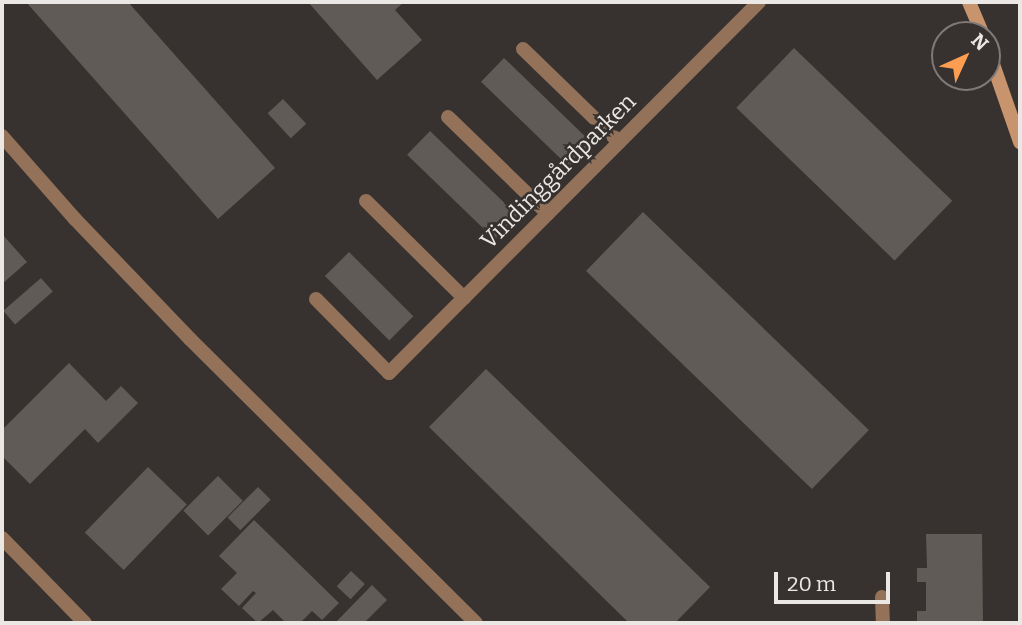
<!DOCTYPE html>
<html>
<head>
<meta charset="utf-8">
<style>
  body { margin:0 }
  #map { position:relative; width:1022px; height:625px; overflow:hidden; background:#37322f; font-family:Bitter,serif }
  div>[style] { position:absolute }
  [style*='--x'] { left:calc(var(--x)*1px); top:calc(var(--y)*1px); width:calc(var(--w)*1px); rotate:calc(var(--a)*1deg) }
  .building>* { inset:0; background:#605b57; transform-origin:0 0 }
  .lane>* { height:14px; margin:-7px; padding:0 7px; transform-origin:7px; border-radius:7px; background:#937259 }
  .street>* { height:14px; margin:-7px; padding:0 7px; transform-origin:7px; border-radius:7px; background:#937259 }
  .secondary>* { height:14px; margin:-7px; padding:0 7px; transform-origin:7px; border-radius:7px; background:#c8946d }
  span { translate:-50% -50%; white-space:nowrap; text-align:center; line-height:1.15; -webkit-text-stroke:5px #37322f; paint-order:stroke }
  .street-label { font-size:23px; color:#eae7e5 }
  .frame { position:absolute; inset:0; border:4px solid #eae7e5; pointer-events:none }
  .north { position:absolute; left:931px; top:21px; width:70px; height:70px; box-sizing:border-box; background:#37322f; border:2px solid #7f7a78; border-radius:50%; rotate:45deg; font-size:19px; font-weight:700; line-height:28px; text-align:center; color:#eae7e5 }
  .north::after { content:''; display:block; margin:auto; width:24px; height:32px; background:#fb9e51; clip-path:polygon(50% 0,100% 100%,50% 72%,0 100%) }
  .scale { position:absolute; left:774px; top:572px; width:116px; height:32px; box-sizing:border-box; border:4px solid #eae7e5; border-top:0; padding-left:9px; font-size:21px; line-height:24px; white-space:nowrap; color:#eae7e5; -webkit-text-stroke:5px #37322f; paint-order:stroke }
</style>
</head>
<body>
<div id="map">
  <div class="building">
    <div style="clip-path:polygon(26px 2px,128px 2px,275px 168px,218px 219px)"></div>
    <div style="clip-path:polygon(308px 2px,404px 2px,395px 10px,422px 40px,377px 80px)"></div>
    <div style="left:794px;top:48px;width:220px;height:83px;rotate:44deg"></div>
    <div style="left:504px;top:58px;width:123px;height:33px;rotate:44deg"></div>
    <div style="left:283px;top:99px;width:34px;height:21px;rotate:47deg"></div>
    <div style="left:430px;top:131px;width:122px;height:33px;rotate:44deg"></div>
    <div style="left:643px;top:212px;width:314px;height:82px;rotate:44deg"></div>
    <div style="clip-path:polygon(2px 234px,27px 262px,2px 284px)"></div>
    <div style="left:349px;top:252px;width:91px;height:34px;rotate:45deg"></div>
    <div style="left:41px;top:278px;width:18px;height:50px;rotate:49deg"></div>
    <div style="clip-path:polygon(69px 363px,106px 401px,121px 386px,138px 403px,98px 443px,85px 429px,30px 484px,2px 456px,2px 430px)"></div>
    <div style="clip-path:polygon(486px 369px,710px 587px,675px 623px,629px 623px,429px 427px)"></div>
    <div style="left:148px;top:467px;width:54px;height:91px;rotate:44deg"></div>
    <div style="left:218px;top:476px;width:35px;height:49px;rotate:45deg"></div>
    <div style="left:258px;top:487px;width:18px;height:43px;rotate:45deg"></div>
    <div style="clip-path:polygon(254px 520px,339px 603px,322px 620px,312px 611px,300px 623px,286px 623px,273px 610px,258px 623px,242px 608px,256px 593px,253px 591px,239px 606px,221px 589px,237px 573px,219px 556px)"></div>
    <div style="clip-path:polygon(926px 534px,982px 534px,983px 623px,917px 623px,917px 611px,926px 611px,926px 582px,917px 582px,917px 568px,927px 568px)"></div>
    <div style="left:351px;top:571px;width:19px;height:21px;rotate:43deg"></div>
    <div style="clip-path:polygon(372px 585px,387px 600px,364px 623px,335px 623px)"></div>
  </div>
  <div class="lane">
    <div style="--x:523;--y:49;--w:134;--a:44.1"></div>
    <div style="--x:448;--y:117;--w:139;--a:44.1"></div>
    <div style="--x:2;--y:136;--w:111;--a:48.7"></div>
    <div style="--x:75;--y:219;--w:166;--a:46.2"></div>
    <div style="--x:190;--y:339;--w:403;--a:44.8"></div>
    <div style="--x:366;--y:201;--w:138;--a:44.7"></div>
    <div style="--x:316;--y:299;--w:104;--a:45.4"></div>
  </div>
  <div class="street">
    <div style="--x:389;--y:373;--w:524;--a:-45.08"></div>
    <div style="--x:2;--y:538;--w:119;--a:45.7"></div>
    <div style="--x:882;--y:597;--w:26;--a:88"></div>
  </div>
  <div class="secondary">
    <div style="--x:969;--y:2;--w:36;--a:67"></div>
    <div style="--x:987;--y:47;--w:101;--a:70.8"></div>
  </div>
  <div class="street-label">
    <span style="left:558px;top:171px;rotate:-45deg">Vindinggårdparken</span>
  </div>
  <div class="frame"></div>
  <div class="north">N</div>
  <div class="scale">20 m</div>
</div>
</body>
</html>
